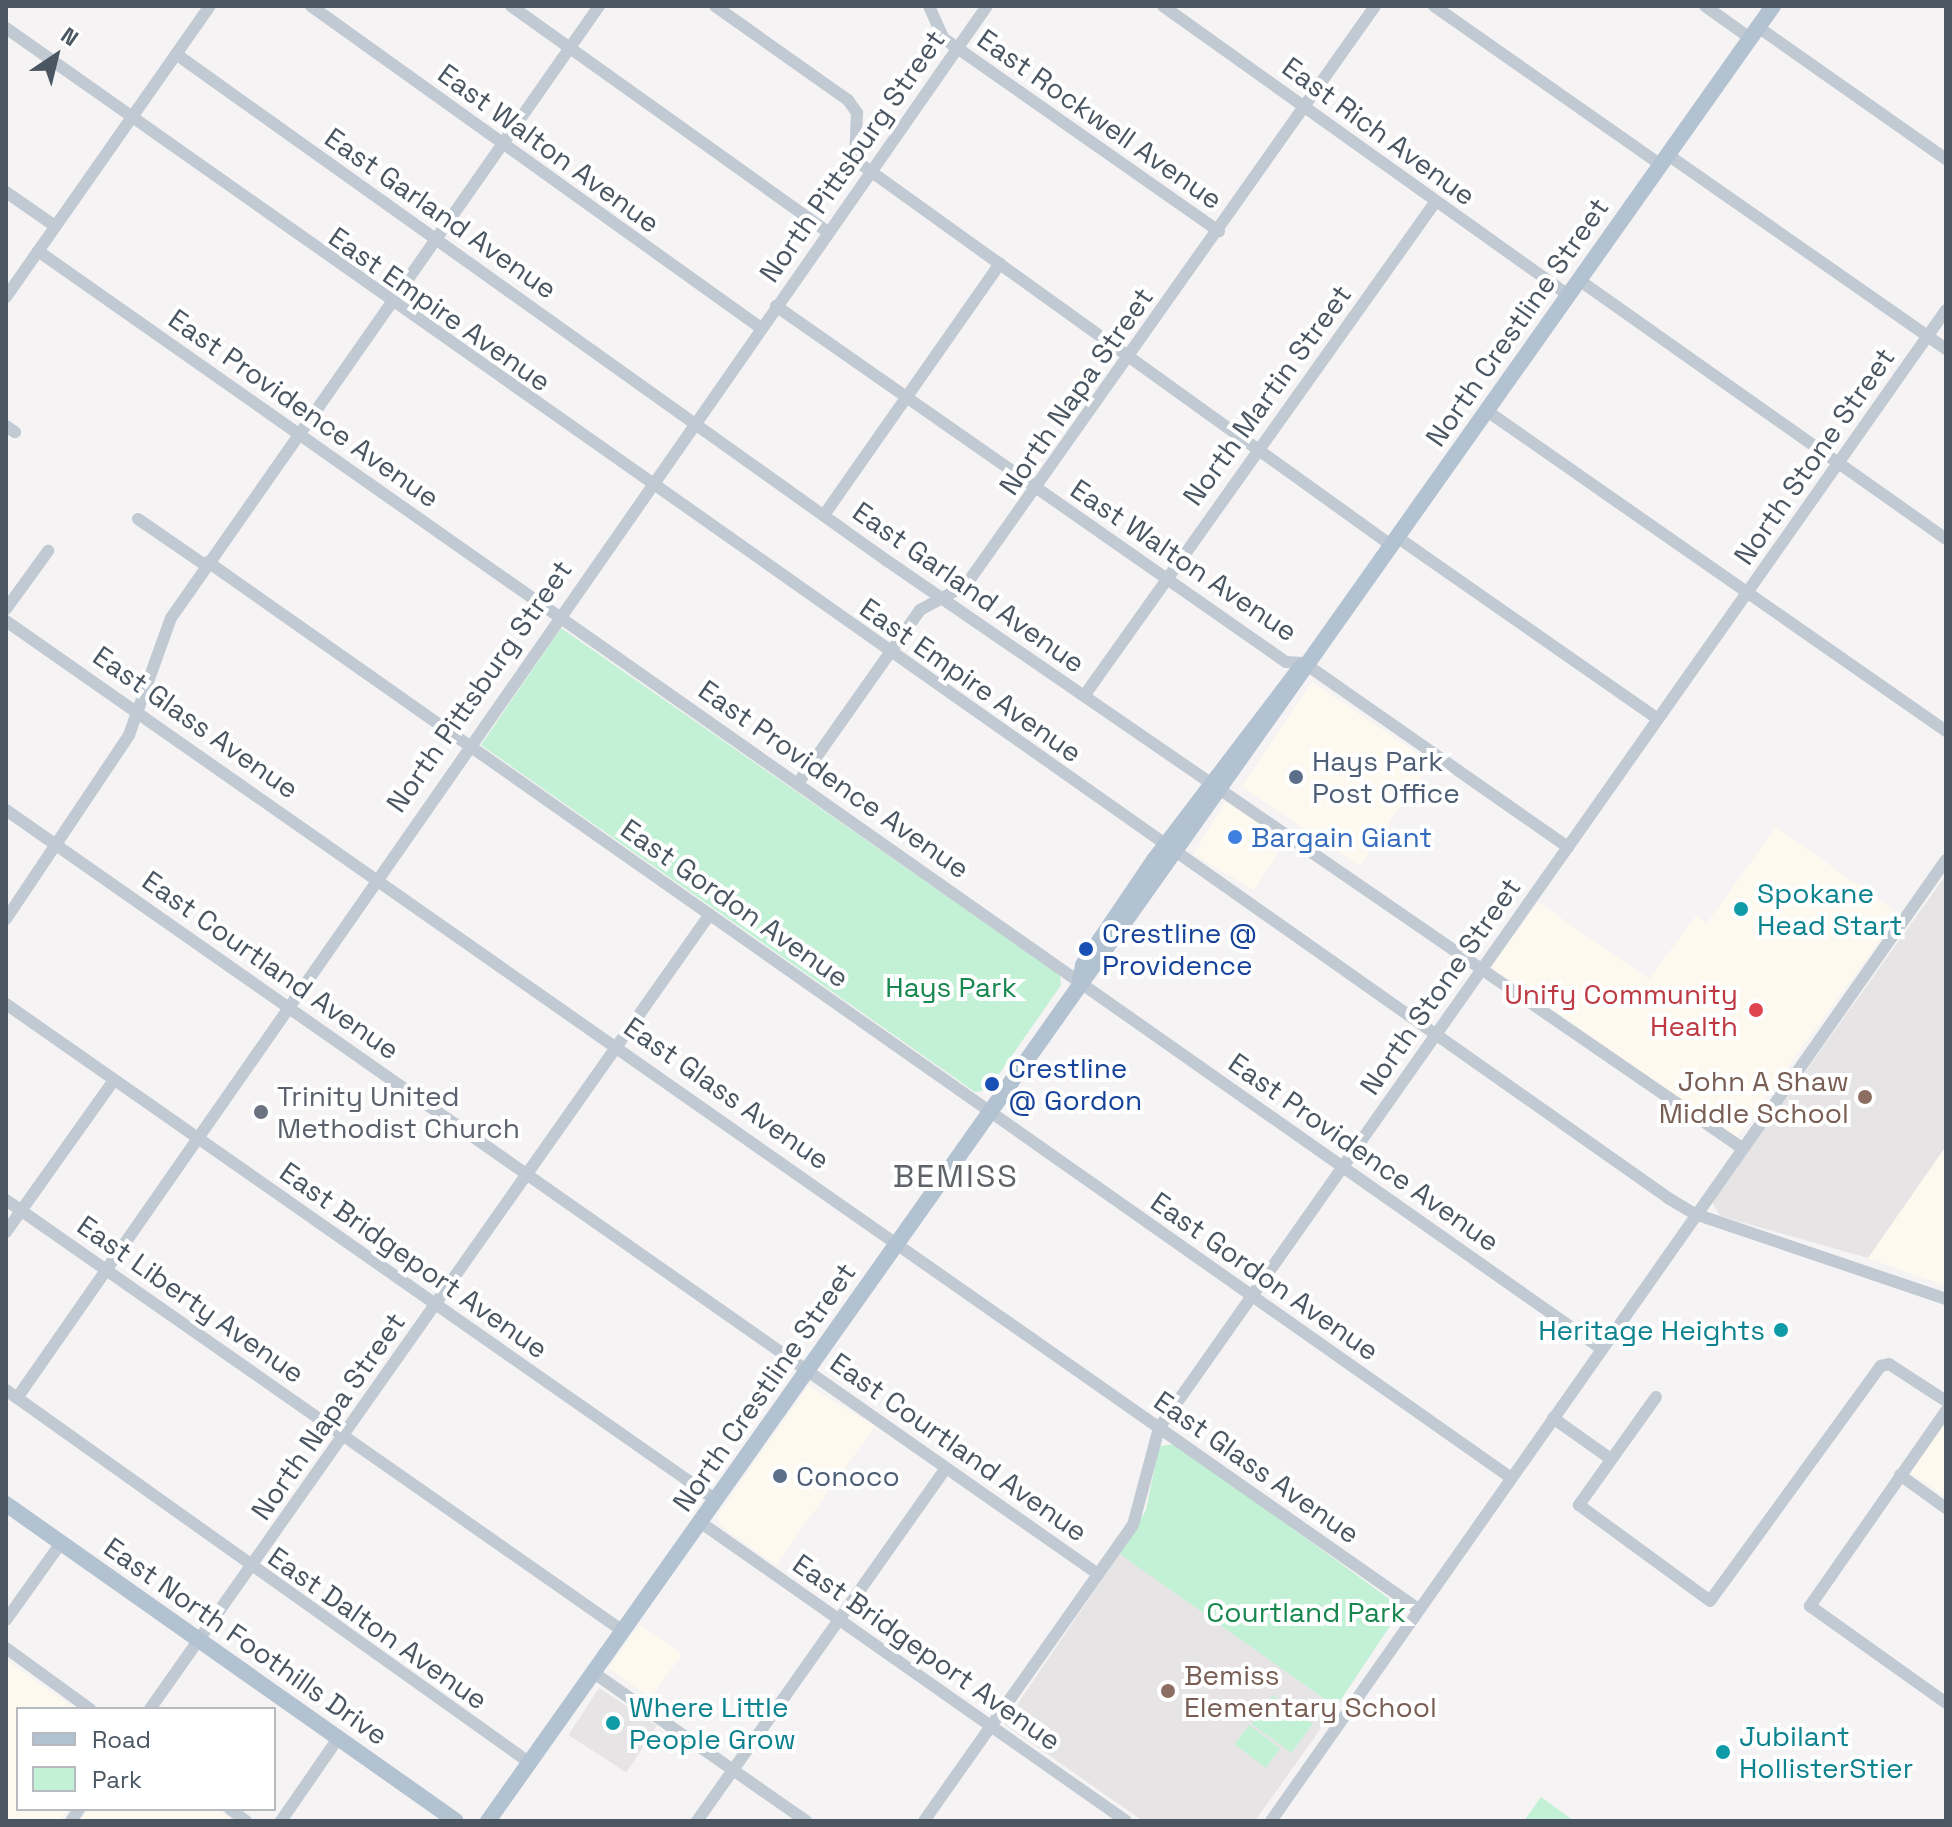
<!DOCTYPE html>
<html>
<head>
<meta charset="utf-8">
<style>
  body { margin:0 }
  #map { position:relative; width:1952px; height:1827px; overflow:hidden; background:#f5f3f3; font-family:"Space Grotesk",sans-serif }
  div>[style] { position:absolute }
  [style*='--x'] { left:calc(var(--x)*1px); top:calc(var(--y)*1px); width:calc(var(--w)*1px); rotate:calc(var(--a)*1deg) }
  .commercial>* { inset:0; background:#fdf9ef; transform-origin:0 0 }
  .education>* { inset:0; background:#e6e4e5; transform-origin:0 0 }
  .green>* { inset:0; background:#c3f1d5; transform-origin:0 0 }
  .minor>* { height:12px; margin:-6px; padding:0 6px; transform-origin:6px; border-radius:6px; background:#c1cad2 }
  .major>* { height:16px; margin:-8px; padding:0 8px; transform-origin:8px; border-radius:8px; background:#b3c2d1 }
  .dots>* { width:22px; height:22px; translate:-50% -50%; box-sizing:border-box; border:4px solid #fff; border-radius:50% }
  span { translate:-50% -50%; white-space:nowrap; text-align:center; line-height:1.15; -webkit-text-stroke:8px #fff; paint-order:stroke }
  .street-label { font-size:28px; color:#4a5661 }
  .service-label { font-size:28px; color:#4e5e75 }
  .left { translate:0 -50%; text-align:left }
  .shop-label { font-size:28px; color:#366cbe }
  .culture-label { font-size:28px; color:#0d838f }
  .right { translate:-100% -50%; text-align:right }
  .transit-label { font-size:28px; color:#164399 }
  .park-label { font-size:28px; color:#17864f }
  .health-label { font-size:28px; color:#be3a42 }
  .education-label { font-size:28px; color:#785e54 }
  .worship-label { font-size:28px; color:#5b616d }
  .quarter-label { font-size:32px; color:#5f6368; letter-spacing:2px }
  .frame { position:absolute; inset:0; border:8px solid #4a5661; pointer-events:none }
  .legend { position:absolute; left:16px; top:1707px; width:260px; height:104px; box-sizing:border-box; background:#fff; border:2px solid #b7bbc0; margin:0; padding:10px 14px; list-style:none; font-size:24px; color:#4a5661 }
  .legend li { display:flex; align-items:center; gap:16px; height:40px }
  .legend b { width:40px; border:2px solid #b7bbc0 }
  .north { position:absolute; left:16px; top:16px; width:80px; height:80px; -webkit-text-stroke:6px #fff; paint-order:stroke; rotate:35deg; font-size:22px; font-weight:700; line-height:32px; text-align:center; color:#4a5661 }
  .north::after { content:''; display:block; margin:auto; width:28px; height:36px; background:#4a5661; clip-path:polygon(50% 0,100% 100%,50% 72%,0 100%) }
</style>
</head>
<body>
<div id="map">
  <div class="commercial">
    <div style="left:1312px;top:682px;width:143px;height:126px;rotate:34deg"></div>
    <div style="left:1225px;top:802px;width:71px;height:61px;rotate:31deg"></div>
    <div style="clip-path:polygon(1776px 827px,1899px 914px,1736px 1138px,1491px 967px,1538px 902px,1649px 979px,1696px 916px,1707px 923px)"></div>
    <div style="clip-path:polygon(1946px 1146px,1946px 1286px,1868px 1258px)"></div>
    <div style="clip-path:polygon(808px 1386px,875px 1426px,776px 1565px,721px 1526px,717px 1516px)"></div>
    <div style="clip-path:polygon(1946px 1421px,1946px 1498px,1910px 1472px)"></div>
    <div style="left:640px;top:1624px;width:52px;height:54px;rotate:36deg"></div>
    <div style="clip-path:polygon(6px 1660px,76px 1709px,18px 1709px,18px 1809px,68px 1809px,59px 1821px,6px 1821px)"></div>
    <div style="clip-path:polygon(89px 1809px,216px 1809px,233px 1821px,80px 1821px)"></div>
  </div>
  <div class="education">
    <div style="clip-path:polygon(1946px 875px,1946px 1146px,1868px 1258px,1720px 1216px,1712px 1202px)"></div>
    <div style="clip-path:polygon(1120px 1553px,1336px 1707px,1255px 1821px,1143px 1821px,1004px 1724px)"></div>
    <div style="left:599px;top:1688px;width:69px;height:56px;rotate:33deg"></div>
  </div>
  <div class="green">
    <div style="clip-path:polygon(561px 628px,1060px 975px,1061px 985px,988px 1090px,975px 1092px,481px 745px)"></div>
    <div style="clip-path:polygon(1176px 1444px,1402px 1608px,1336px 1707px,1120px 1554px,1146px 1510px,1159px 1446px)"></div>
    <div style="left:1273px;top:1695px;width:49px;height:36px;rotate:36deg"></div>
    <div style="left:1249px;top:1725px;width:39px;height:24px;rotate:37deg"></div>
    <div style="clip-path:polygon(1541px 1797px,1574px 1821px,1524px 1821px)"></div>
  </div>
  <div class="minor">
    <div style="--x:311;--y:6;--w:553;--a:35.59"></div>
    <div style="--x:511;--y:6;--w:389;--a:35.5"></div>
    <div style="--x:715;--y:6;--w:163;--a:35.3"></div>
    <div style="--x:848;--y:100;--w:16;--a:55"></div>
    <div style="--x:857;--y:113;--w:47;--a:92.4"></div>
    <div style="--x:855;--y:160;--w:660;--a:35.69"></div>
    <div style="--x:929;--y:6;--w:35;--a:66"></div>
    <div style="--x:943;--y:38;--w:337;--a:35"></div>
    <div style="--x:1163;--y:6;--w:498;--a:35.5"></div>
    <div style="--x:1434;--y:6;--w:277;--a:35"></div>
    <div style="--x:1705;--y:6;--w:55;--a:35.4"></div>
    <div style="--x:1758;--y:27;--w:230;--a:35.1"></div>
    <div style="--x:6;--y:28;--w:2033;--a:35.14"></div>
    <div style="--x:1668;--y:1198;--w:31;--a:31"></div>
    <div style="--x:1695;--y:1214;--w:265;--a:18.7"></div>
    <div style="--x:176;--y:54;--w:872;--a:35.48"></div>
    <div style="--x:886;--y:560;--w:1038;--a:34.49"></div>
    <div style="--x:1668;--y:155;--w:339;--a:34.9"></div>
    <div style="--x:6;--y:192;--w:60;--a:34.8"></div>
    <div style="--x:38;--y:251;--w:1911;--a:35.07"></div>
    <div style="--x:1579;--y:280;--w:449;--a:35.2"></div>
    <div style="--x:6;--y:297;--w:355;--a:-55"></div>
    <div style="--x:776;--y:306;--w:622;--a:34.92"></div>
    <div style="--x:1286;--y:662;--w:18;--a:3"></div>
    <div style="--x:1304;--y:663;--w:322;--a:34.9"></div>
    <div style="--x:1487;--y:411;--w:560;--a:34.88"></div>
    <div style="--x:6;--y:426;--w:11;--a:34"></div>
    <div style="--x:824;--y:515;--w:307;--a:-55"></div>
    <div style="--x:138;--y:519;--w:81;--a:34.5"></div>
    <div style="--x:1397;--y:537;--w:318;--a:34.9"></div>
    <div style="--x:208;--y:562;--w:1591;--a:35.1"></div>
    <div style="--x:6;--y:609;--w:72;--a:-54.1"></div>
    <div style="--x:6;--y:621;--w:1723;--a:34.98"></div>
    <div style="--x:1084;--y:696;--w:607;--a:-54.58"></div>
    <div style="--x:798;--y:783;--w:212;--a:-54.8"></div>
    <div style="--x:920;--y:610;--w:52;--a:-28.5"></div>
    <div style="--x:966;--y:585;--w:709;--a:-54.76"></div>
    <div style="--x:6;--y:810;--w:1333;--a:34.98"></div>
    <div style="--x:6;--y:919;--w:221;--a:-56.2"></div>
    <div style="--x:129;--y:735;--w:124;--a:-70.3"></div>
    <div style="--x:171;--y:618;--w:747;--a:-55.03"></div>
    <div style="--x:6;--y:1004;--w:866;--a:34.94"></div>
    <div style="--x:6;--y:1200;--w:753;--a:34.94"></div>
    <div style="--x:6;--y:1232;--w:186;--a:-54.6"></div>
    <div style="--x:6;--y:1390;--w:643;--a:35.44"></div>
    <div style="--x:1656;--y:1397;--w:133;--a:125.5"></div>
    <div style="--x:1579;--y:1505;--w:162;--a:36.2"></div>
    <div style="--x:1710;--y:1601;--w:291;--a:-54"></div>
    <div style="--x:1881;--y:1366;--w:8;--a:-14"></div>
    <div style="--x:1889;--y:1364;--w:68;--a:33"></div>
    <div style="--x:17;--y:1398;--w:1697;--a:-55.13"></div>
    <div style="--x:1946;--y:1411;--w:238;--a:124.9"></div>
    <div style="--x:1810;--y:1606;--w:167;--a:35.5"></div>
    <div style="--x:1553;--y:1418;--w:71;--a:35.3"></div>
    <div style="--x:1900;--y:1475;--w:57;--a:35.7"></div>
    <div style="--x:700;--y:1522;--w:520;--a:35.06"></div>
    <div style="--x:6;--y:1620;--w:95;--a:-54.5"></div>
    <div style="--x:6;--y:1648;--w:104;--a:36"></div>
    <div style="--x:594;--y:1673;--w:259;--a:34.9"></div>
    <div style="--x:150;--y:1709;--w:972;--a:-54.84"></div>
    <div style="--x:230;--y:1809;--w:20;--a:37"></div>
    <div style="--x:71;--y:1821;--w:14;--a:-56"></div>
    <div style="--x:281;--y:1821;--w:102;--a:-55.4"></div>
    <div style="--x:697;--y:1821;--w:432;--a:-54.8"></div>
    <div style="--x:924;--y:1821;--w:362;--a:-54.8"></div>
    <div style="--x:1133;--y:1525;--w:100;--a:-75"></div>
    <div style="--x:1159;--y:1428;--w:1367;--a:-54.86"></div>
    <div style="--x:1271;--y:1821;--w:1174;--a:-54.92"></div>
  </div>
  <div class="major">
    <div style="--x:1080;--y:981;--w:16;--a:-79"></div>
    <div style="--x:1083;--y:965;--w:127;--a:-55.9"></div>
    <div style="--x:1154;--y:860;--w:243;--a:-52.7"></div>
    <div style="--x:6;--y:1504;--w:550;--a:35.16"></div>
    <div style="--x:488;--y:1821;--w:2224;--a:-54.7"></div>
  </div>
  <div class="dots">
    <div style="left:1296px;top:777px;background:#5c6f8a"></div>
    <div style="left:1235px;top:837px;background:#3f7fe0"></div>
    <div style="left:1741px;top:909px;background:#0f9aa8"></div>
    <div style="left:1086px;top:949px;background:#1a4fb4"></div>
    <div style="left:1756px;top:1010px;background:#e0444e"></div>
    <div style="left:992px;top:1084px;background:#1a4fb4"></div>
    <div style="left:1865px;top:1097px;background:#8d6e63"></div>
    <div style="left:261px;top:1112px;background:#6b7280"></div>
    <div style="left:1781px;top:1330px;background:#0f9aa8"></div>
    <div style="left:780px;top:1476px;background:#5c6f8a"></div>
    <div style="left:1168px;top:1691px;background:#8d6e63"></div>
    <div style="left:613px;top:1723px;background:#0f9aa8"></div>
    <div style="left:1723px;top:1752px;background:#0f9aa8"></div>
  </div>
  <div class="street-label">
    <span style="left:1100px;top:119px;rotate:35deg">East Rockwell Avenue</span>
    <span style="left:1379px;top:131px;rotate:36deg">East Rich Avenue</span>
    <span style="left:549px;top:148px;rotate:36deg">East Walton Avenue</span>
    <span style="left:852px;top:156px;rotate:-55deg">North Pittsburg Street</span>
    <span style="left:441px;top:213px;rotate:35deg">East Garland Avenue</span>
    <span style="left:440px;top:309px;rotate:35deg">East Empire Avenue</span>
    <span style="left:1517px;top:322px;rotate:-55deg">North Crestline Street</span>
    <span style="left:1076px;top:391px;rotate:-55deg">North Napa Street</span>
    <span style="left:1267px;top:395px;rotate:-54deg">North Martin Street</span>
    <span style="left:304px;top:408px;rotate:35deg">East Providence Avenue</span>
    <span style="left:1814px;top:456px;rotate:-55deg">North Stone Street</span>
    <span style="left:1184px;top:560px;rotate:34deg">East Walton Avenue</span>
    <span style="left:969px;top:587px;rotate:35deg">East Garland Avenue</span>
    <span style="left:971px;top:680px;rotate:35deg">East Empire Avenue</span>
    <span style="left:479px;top:686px;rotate:-55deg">North Pittsburg Street</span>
    <span style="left:196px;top:722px;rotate:35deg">East Glass Avenue</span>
    <span style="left:834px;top:779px;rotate:35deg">East Providence Avenue</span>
    <span style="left:735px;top:903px;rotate:35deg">East Gordon Avenue</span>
    <span style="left:271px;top:965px;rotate:35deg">East Courtland Avenue</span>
    <span style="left:1440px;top:986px;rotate:-55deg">North Stone Street</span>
    <span style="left:727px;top:1093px;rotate:35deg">East Glass Avenue</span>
    <span style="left:1364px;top:1152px;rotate:35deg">East Providence Avenue</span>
    <span style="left:414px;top:1260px;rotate:35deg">East Bridgeport Avenue</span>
    <span style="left:1265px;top:1276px;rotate:35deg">East Gordon Avenue</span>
    <span style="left:191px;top:1299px;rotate:35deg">East Liberty Avenue</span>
    <span style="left:764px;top:1387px;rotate:-55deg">North Crestline Street</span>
    <span style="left:328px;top:1416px;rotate:-55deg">North Napa Street</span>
    <span style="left:959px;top:1447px;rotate:35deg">East Courtland Avenue</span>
    <span style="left:1257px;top:1467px;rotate:35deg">East Glass Avenue</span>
    <span style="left:378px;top:1628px;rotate:35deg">East Dalton Avenue</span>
    <span style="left:246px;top:1641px;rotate:35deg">East North Foothills Drive</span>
    <span style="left:927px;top:1652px;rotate:35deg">East Bridgeport Avenue</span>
  </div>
  <div class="service-label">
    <span class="left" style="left:1312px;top:777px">Hays Park<br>Post Office</span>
    <span class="left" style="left:796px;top:1476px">Conoco</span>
  </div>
  <div class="shop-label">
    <span class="left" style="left:1251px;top:837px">Bargain Giant</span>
  </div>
  <div class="culture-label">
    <span class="left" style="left:1757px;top:909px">Spokane<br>Head Start</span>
    <span class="right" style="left:1765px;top:1330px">Heritage Heights</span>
    <span class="left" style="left:629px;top:1723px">Where Little<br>People Grow</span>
    <span class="left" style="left:1739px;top:1752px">Jubilant<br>HollisterStier</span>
  </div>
  <div class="transit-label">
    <span class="left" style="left:1102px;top:949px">Crestline @<br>Providence</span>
    <span class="left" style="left:1008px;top:1084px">Crestline<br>@ Gordon</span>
  </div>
  <div class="park-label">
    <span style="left:951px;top:987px">Hays Park</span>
    <span style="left:1306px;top:1612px">Courtland Park</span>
  </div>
  <div class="health-label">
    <span class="right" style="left:1738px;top:1010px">Unify Community<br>Health</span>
  </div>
  <div class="education-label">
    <span class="right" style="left:1849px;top:1097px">John A Shaw<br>Middle School</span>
    <span class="left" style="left:1184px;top:1691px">Bemiss<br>Elementary School</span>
  </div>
  <div class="worship-label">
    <span class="left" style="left:277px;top:1112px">Trinity United<br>Methodist Church</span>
  </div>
  <div class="quarter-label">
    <span style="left:956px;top:1176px">BEMISS</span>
  </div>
  <div class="frame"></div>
  <ul class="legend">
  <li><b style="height:10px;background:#b3c2d1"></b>Road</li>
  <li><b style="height:22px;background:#c3f1d5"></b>Park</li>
  </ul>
  <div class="north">N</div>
</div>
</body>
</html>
